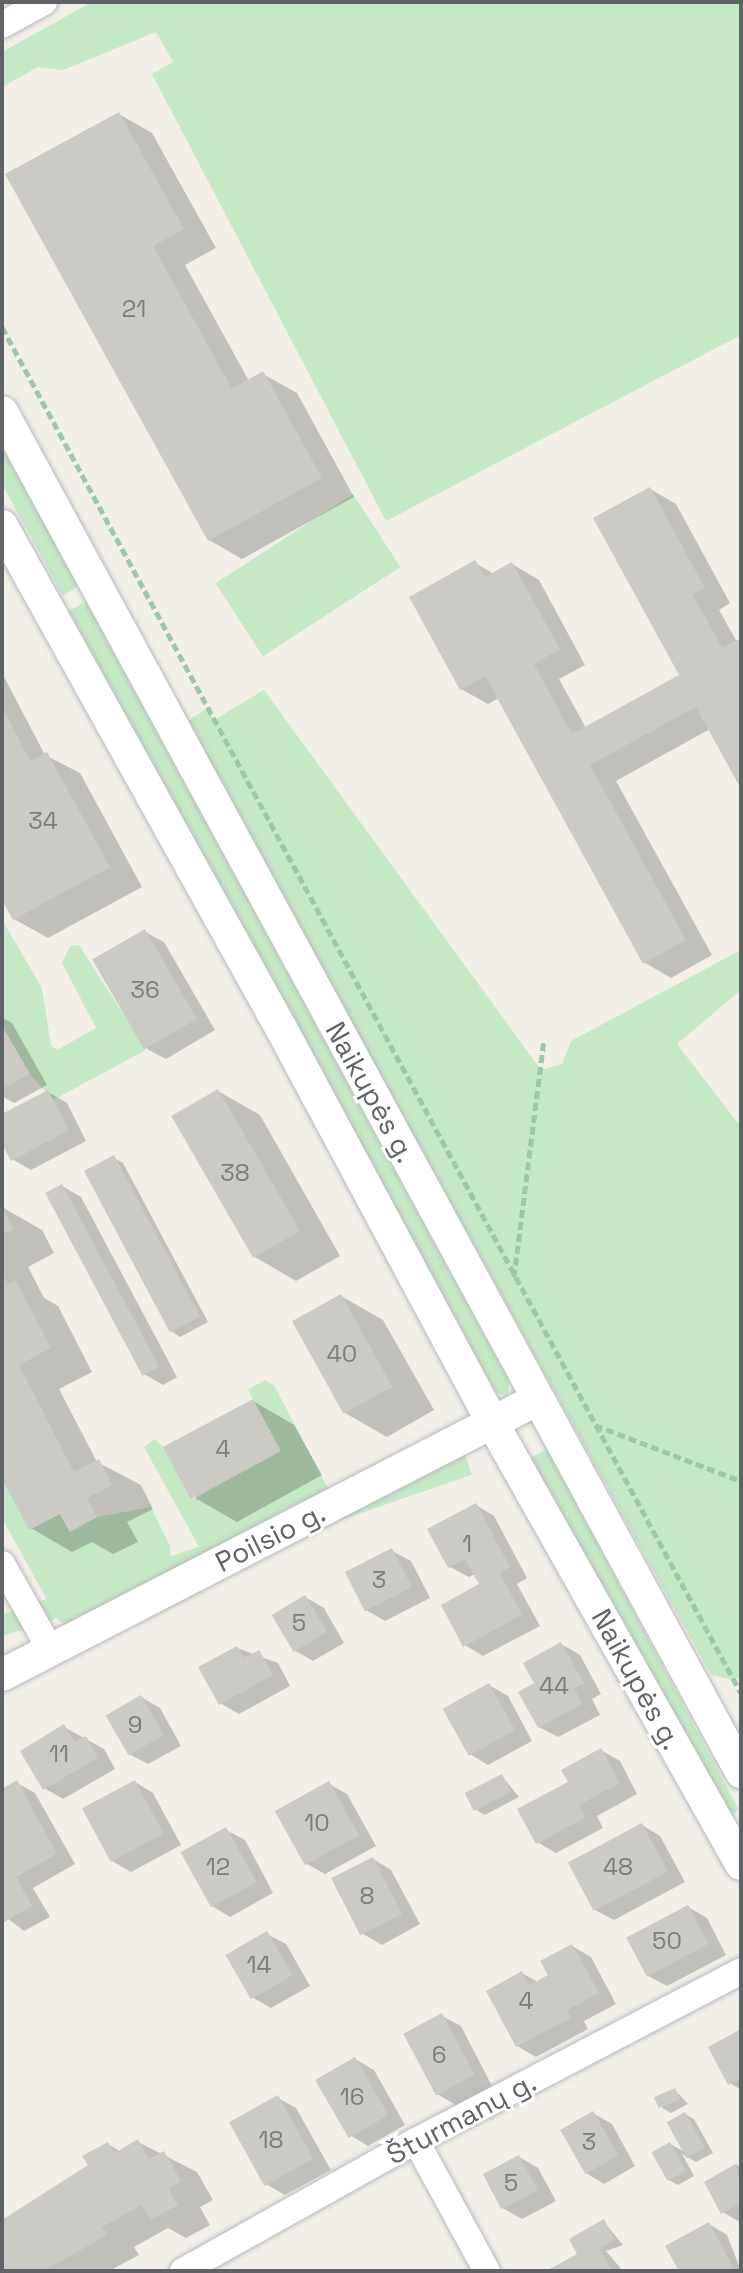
<!DOCTYPE html>
<html>
<head>
<meta charset="utf-8">
<style>
  body { margin:0 }
  #map { position:relative; width:743px; height:2273px; overflow:hidden; background:#f1efe8; font-family:"Space Grotesk",sans-serif }
  div>[style] { position:absolute }
  [style*='--x'] { left:calc(var(--x)*1px); top:calc(var(--y)*1px); width:calc(var(--w)*1px); rotate:calc(var(--a)*1deg) }
  .green>* { inset:0; background:#c5e8c5; transform-origin:0 0 }
  .shadow>* { inset:0; background:#0003 }
  .building>* { inset:0; background:#cccac5; transform-origin:0 0 }
  .path>* { height:5px; margin-top:-2.5px; transform-origin:0; background:repeating-linear-gradient(90deg,#9cc7a9 0 8px,transparent 0 12px) }
  .roads { filter:drop-shadow(0 0 2px #b5b8bc) drop-shadow(0 0 2px #b5b8bc) }
  .minor>* { height:26px; margin:-13px; padding:0 13px; transform-origin:13px; border-radius:13px; background:#fff }
  .tertiary>* { height:32px; margin:-16px; padding:0 16px; transform-origin:16px; border-radius:16px; background:#fff }
  span { translate:-50% -50%; white-space:nowrap; text-align:center; line-height:1.15; -webkit-text-stroke:6px #fff; paint-order:stroke }
  .number-label { font-size:24px; color:#7a7d7f }
  .number-label span { -webkit-text-stroke-width:0 }
  .street-label { font-size:28px; color:#5f6368 }
  .frame { position:absolute; inset:0; border:4px solid #5f6368; pointer-events:none }
</style>
</head>
<body>
<div id="map">
  <div class="green">
    <div style="clip-path:polygon(92px 2px,741px 2px,741px 335px,386px 521px,152px 74px,173px 62px,156px 32px,63px 70px,38px 67px,2px 87px,2px 52px)"></div>
    <div style="clip-path:polygon(2px 445px,78px 586px,63px 596px,2px 484px)"></div>
    <div style="left:353px;top:494px;width:87px;height:164px;rotate:57deg"></div>
    <div style="clip-path:polygon(86px 602px,509px 1381px,508px 1396px,496px 1393px,69px 611px)"></div>
    <div style="clip-path:polygon(264px 690px,541px 1070px,562px 1064px,571px 1041px,741px 950px,741px 990px,677px 1044px,741px 1127px,741px 1676px,734px 1680px,711px 1675px,186px 722px,207px 708px,214px 720px)"></div>
    <div style="clip-path:polygon(2px 920px,42px 988px,51px 1046px,57px 1050px,96px 1028px,62px 963px,70px 946px,79px 945px,146px 1050px,53px 1100px,30px 1074px,2px 1026px)"></div>
    <div style="clip-path:polygon(265px 1380px,274px 1385px,328px 1488px,210px 1550px,198px 1545px,144px 1447px,155px 1439px,164px 1448px,194px 1499px,281px 1451px,248px 1390px)"></div>
    <div style="left:547px;top:1449px;width:409px;height:20px;rotate:62deg"></div>
    <div style="left:465px;top:1455px;width:21px;height:524px;rotate:71deg"></div>
    <div style="clip-path:polygon(2px 1478px,60px 1514px,70px 1532px,97px 1517px,151px 1507px,170px 1546px,171px 1572px,65px 1624px,58px 1620px,2px 1518px)"></div>
  </div>
  <div class="shadow">
    <div style="clip-path:polygon(119px 114px,152px 133px,216px 248px,185px 265px,249px 381px,263px 374px,297px 393px,354px 497px,242px 559px,209px 540px)"></div>
    <div style="clip-path:polygon(650px 489px,676px 504px,730px 603px,719px 610px,737px 642px,741px 640px,741px 785px,710px 729px,616px 781px,712px 955px,671px 978px,644px 962px,499px 698px,488px 704px,461px 689px,475px 563px,494px 574px,512px 564px,539px 580px,585px 665px,559px 679px,586px 728px,682px 676px)"></div>
    <div style="clip-path:polygon(2px 673px,45px 755px,80px 773px,142px 887px,48px 938px,14px 919px,2px 896px)"></div>
    <div style="clip-path:polygon(145px 932px,164px 942px,215px 1030px,166px 1059px,147px 1049px)"></div>
    <div style="clip-path:polygon(2px 1018px,12px 1023px,47px 1085px,14px 1103px,2px 1096px)"></div>
    <div style="clip-path:polygon(218px 1091px,260px 1115px,340px 1256px,296px 1281px,255px 1257px)"></div>
    <div style="clip-path:polygon(48px 1092px,67px 1103px,86px 1141px,31px 1170px,12px 1159px,2px 1139px,2px 1116px)"></div>
    <div style="clip-path:polygon(114px 1158px,123px 1163px,208px 1322px,180px 1337px,171px 1331px)"></div>
    <div style="clip-path:polygon(62px 1186px,81px 1197px,177px 1377px,163px 1385px,144px 1374px)"></div>
    <div style="clip-path:polygon(2px 1207px,42px 1230px,54px 1253px,28px 1267px,44px 1298px,58px 1306px,92px 1372px,59px 1389px,97px 1462px,141px 1485px,153px 1509px,127px 1522px,138px 1542px,113px 1554px,92px 1542px,72px 1552px,31px 1528px,2px 1473px)"></div>
    <div style="clip-path:polygon(341px 1296px,383px 1320px,434px 1410px,387px 1437px,345px 1413px)"></div>
    <div style="clip-path:polygon(253px 1401px,294px 1425px,322px 1475px,237px 1522px,195px 1498px)"></div>
    <div style="clip-path:polygon(476px 1505px,494px 1516px,527px 1578px,517px 1584px,540px 1626px,483px 1656px,465px 1645px,481px 1585px,475px 1574px,469px 1577px,450px 1567px)"></div>
    <div style="clip-path:polygon(392px 1551px,411px 1561px,430px 1598px,385px 1621px,366px 1610px)"></div>
    <div style="clip-path:polygon(305px 1597px,324px 1608px,344px 1643px,313px 1661px,294px 1650px)"></div>
    <div style="clip-path:polygon(561px 1644px,580px 1655px,601px 1694px,592px 1699px,600px 1715px,558px 1737px,539px 1727px,536px 1684px)"></div>
    <div style="clip-path:polygon(237px 1648px,278px 1663px,290px 1686px,239px 1714px,220px 1703px)"></div>
    <div style="clip-path:polygon(489px 1685px,508px 1696px,532px 1741px,488px 1765px,470px 1754px)"></div>
    <div style="clip-path:polygon(141px 1697px,160px 1708px,181px 1746px,148px 1764px,129px 1754px)"></div>
    <div style="clip-path:polygon(64px 1727px,104px 1749px,115px 1769px,63px 1799px,44px 1788px)"></div>
    <div style="clip-path:polygon(601px 1750px,620px 1761px,637px 1794px,597px 1816px,603px 1828px,556px 1853px,537px 1842px,570px 1783px)"></div>
    <div style="clip-path:polygon(502px 1776px,519px 1797px,485px 1815px,476px 1810px)"></div>
    <div style="clip-path:polygon(135px 1782px,153px 1793px,181px 1845px,131px 1872px,112px 1861px)"></div>
    <div style="clip-path:polygon(17px 1783px,35px 1793px,75px 1864px,33px 1888px,50px 1917px,24px 1931px,2px 1914px,2px 1791px)"></div>
    <div style="clip-path:polygon(329px 1784px,347px 1794px,376px 1846px,325px 1874px,307px 1864px)"></div>
    <div style="clip-path:polygon(642px 1825px,660px 1836px,685px 1882px,614px 1920px,595px 1910px)"></div>
    <div style="clip-path:polygon(226px 1830px,245px 1840px,273px 1893px,230px 1917px,212px 1906px)"></div>
    <div style="clip-path:polygon(373px 1859px,391px 1870px,420px 1924px,382px 1945px,363px 1934px)"></div>
    <div style="clip-path:polygon(688px 1907px,707px 1918px,726px 1955px,667px 1986px,648px 1976px)"></div>
    <div style="clip-path:polygon(267px 1934px,286px 1944px,310px 1986px,271px 2008px,252px 1997px)"></div>
    <div style="clip-path:polygon(572px 1946px,591px 1957px,616px 2004px,584px 2021px,588px 2029px,536px 2057px,517px 2046px,522px 1973px,538px 1982px,551px 1976px)"></div>
    <div style="clip-path:polygon(442px 2016px,461px 2026px,492px 2086px,456px 2105px,437px 2094px)"></div>
    <div style="clip-path:polygon(741px 2031px,741px 2090px,730px 2083px)"></div>
    <div style="clip-path:polygon(355px 2059px,374px 2070px,405px 2125px,368px 2146px,350px 2135px)"></div>
    <div style="clip-path:polygon(675px 2090px,688px 2104px,671px 2113px,662px 2108px)"></div>
    <div style="clip-path:polygon(278px 2098px,296px 2108px,331px 2170px,285px 2195px,266px 2184px)"></div>
    <div style="clip-path:polygon(593px 2113px,612px 2124px,635px 2166px,604px 2184px,586px 2173px)"></div>
    <div style="clip-path:polygon(685px 2114px,694px 2119px,713px 2153px,696px 2162px,682px 2154px,694px 2176px,678px 2185px,669px 2180px,670px 2144px,685px 2152px)"></div>
    <div style="clip-path:polygon(138px 2142px,197px 2172px,213px 2200px,200px 2207px,210px 2225px,186px 2238px,168px 2228px,134px 2247px,139px 2255px,109px 2271px,2px 2271px,2px 2222px,90px 2166px,108px 2144px,121px 2152px)"></div>
    <div style="clip-path:polygon(519px 2157px,538px 2168px,556px 2201px,522px 2219px,504px 2209px)"></div>
    <div style="clip-path:polygon(737px 2165px,741px 2167px,741px 2223px,723px 2212px,706px 2182px)"></div>
    <div style="clip-path:polygon(604px 2222px,623px 2245px,606px 2251px,623px 2271px,551px 2271px,582px 2254px)"></div>
    <div style="clip-path:polygon(709px 2224px,727px 2235px,741px 2271px,682px 2271px)"></div>
  </div>
  <div class="building">
    <div style="clip-path:polygon(119px 112px,184px 229px,153px 246px,232px 389px,263px 371px,322px 478px,208px 541px,5px 174px)"></div>
    <div style="clip-path:polygon(650px 487px,705px 588px,693px 594px,722px 648px,741px 638px,741px 789px,696px 707px,590px 765px,686px 940px,643px 964px,485px 676px,460px 690px,409px 597px,475px 560px,485px 577px,512px 562px,560px 649px,534px 664px,572px 734px,679px 675px,593px 518px)"></div>
    <div style="clip-path:polygon(2px 707px,30px 761px,47px 752px,110px 867px,13px 920px,2px 900px)"></div>
    <div style="left:145px;top:929px;width:104px;height:61px;rotate:60deg"></div>
    <div style="clip-path:polygon(2px 1026px,30px 1074px,2px 1089px)"></div>
    <div style="left:218px;top:1089px;width:164px;height:54px;rotate:60deg"></div>
    <div style="clip-path:polygon(48px 1090px,69px 1130px,11px 1161px,2px 1144px,2px 1114px)"></div>
    <div style="left:114px;top:1155px;width:183px;height:34px;rotate:62deg"></div>
    <div style="left:62px;top:1184px;width:207px;height:19px;rotate:62deg"></div>
    <div style="clip-path:polygon(2px 1207px,13px 1229px,2px 1235px)"></div>
    <div style="clip-path:polygon(2px 1272px,8px 1284px,16px 1280px,51px 1348px,19px 1365px,74px 1472px,99px 1459px,112px 1485px,87px 1498px,97px 1517px,70px 1532px,60px 1514px,29px 1530px,2px 1478px)"></div>
    <div style="left:341px;top:1294px;width:106px;height:56px;rotate:61deg"></div>
    <div style="left:253px;top:1399px;width:59px;height:102px;rotate:62deg"></div>
    <div style="clip-path:polygon(476px 1503px,510px 1567px,500px 1573px,522px 1615px,463px 1647px,441px 1605px,479px 1584px,465px 1560px,448px 1568px,427px 1529px)"></div>
    <div style="left:392px;top:1548px;width:44px;height:53px;rotate:63deg"></div>
    <div style="left:305px;top:1595px;width:43px;height:39px;rotate:59deg"></div>
    <div style="clip-path:polygon(561px 1642px,584px 1683px,574px 1688px,582px 1704px,538px 1728px,518px 1692px,534px 1683px,523px 1663px)"></div>
    <div style="clip-path:polygon(237px 1646px,244px 1658px,259px 1650px,273px 1675px,219px 1705px,198px 1667px)"></div>
    <div style="left:489px;top:1683px;width:54px;height:53px;rotate:61deg"></div>
    <div style="left:141px;top:1695px;width:46px;height:41px;rotate:60deg"></div>
    <div style="clip-path:polygon(64px 1724px,75px 1742px,86px 1736px,98px 1758px,43px 1790px,20px 1751px)"></div>
    <div style="clip-path:polygon(601px 1748px,620px 1783px,579px 1805px,586px 1817px,536px 1844px,517px 1809px,568px 1782px,561px 1770px)"></div>
    <div style="left:502px;top:1774px;width:20px;height:42px;rotate:63deg"></div>
    <div style="clip-path:polygon(17px 1780px,57px 1854px,16px 1877px,32px 1906px,4px 1922px,2px 1789px)"></div>
    <div style="left:135px;top:1780px;width:61px;height:60px;rotate:62deg"></div>
    <div style="left:329px;top:1781px;width:62px;height:62px;rotate:61deg"></div>
    <div style="left:642px;top:1823px;width:55px;height:84px;rotate:62deg"></div>
    <div style="left:226px;top:1827px;width:63px;height:52px;rotate:61deg"></div>
    <div style="left:373px;top:1857px;width:64px;height:47px;rotate:63deg"></div>
    <div style="left:688px;top:1905px;width:44px;height:70px;rotate:62deg"></div>
    <div style="left:267px;top:1931px;width:51px;height:48px;rotate:60deg"></div>
    <div style="clip-path:polygon(572px 1944px,599px 1993px,567px 2010px,571px 2018px,516px 2047px,486px 1991px,522px 1971px,529px 1985px,548px 1975px,540px 1961px)"></div>
    <div style="left:442px;top:2013px;width:70px;height:44px;rotate:62deg"></div>
    <div style="clip-path:polygon(741px 2029px,741px 2078px,728px 2085px,708px 2047px)"></div>
    <div style="left:355px;top:2057px;width:67px;height:46px;rotate:60deg"></div>
    <div style="left:675px;top:2088px;width:12px;height:23px;rotate:66deg"></div>
    <div style="left:278px;top:2095px;width:73px;height:56px;rotate:61deg"></div>
    <div style="left:593px;top:2111px;width:51px;height:38px;rotate:60deg"></div>
    <div style="left:685px;top:2112px;width:41px;height:21px;rotate:61deg"></div>
    <div style="clip-path:polygon(138px 2139px,149px 2159px,164px 2151px,181px 2181px,168px 2188px,178px 2205px,151px 2220px,142px 2205px,102px 2227px,107px 2235px,43px 2271px,2px 2271px,2px 2220px,88px 2165px,82px 2156px,108px 2142px,115px 2153px)"></div>
    <div style="left:670px;top:2142px;width:33px;height:21px;rotate:61deg"></div>
    <div style="left:519px;top:2155px;width:40px;height:41px;rotate:62deg"></div>
    <div style="clip-path:polygon(737px 2163px,741px 2203px,721px 2214px,704px 2182px)"></div>
    <div style="clip-path:polygon(604px 2219px,615px 2240px,599px 2249px,612px 2271px,546px 2271px,577px 2254px,569px 2239px)"></div>
    <div style="clip-path:polygon(709px 2222px,735px 2271px,679px 2271px,665px 2246px)"></div>
  </div>
  <div class="path">
    <div style="--x:2;--y:327;--w:1553;--a:61.59"></div>
    <div style="--x:514;--y:1277;--w:238;--a:-82.8"></div>
    <div style="--x:595;--y:1425;--w:156;--a:21"></div>
  </div>
  <div class="roads">
    <div class="minor">
      <div style="--x:2;--y:25;--w:48;--a:-28.7"></div>
      <div style="--x:2;--y:1564;--w:98;--a:60.5"></div>
      <div style="--x:416;--y:2141;--w:148;--a:61.4"></div>
      <div style="--x:183;--y:2271;--w:267;--a:-29.2"></div>
      <div style="--x:416;--y:2141;--w:367;--a:-27.6"></div>
    </div>
    <div class="tertiary">
      <div style="--x:2;--y:412;--w:1548;--a:61.48"></div>
      <div style="--x:2;--y:526;--w:574;--a:60.94"></div>
      <div style="--x:281;--y:1028;--w:449;--a:61.8"></div>
      <div style="--x:493;--y:1424;--w:505;--a:60.59"></div>
      <div style="--x:2;--y:1675;--w:603;--a:-27.25"></div>
    </div>
  </div>
  <div class="number-label">
    <span style="left:134px;top:309px">21</span>
    <span style="left:43px;top:821px">34</span>
    <span style="left:145px;top:990px">36</span>
    <span style="left:235px;top:1173px">38</span>
    <span style="left:342px;top:1354px">40</span>
    <span style="left:223px;top:1449px">4</span>
    <span style="left:467px;top:1544px">1</span>
    <span style="left:379px;top:1580px">3</span>
    <span style="left:299px;top:1623px">5</span>
    <span style="left:554px;top:1686px">44</span>
    <span style="left:135px;top:1725px">9</span>
    <span style="left:59px;top:1754px">11</span>
    <span style="left:317px;top:1823px">10</span>
    <span style="left:218px;top:1867px">12</span>
    <span style="left:618px;top:1867px">48</span>
    <span style="left:367px;top:1896px">8</span>
    <span style="left:667px;top:1941px">50</span>
    <span style="left:259px;top:1965px">14</span>
    <span style="left:526px;top:2001px">4</span>
    <span style="left:439px;top:2055px">6</span>
    <span style="left:352px;top:2097px">16</span>
    <span style="left:271px;top:2140px">18</span>
    <span style="left:589px;top:2142px">3</span>
    <span style="left:511px;top:2183px">5</span>
  </div>
  <div class="street-label">
    <span style="left:371px;top:1092px;rotate:61deg">Naikupės g.</span>
    <span style="left:270px;top:1537px;rotate:-27deg">Poilsio g.</span>
    <span style="left:637px;top:1679px;rotate:61deg">Naikupės g.</span>
    <span style="left:461px;top:2118px;rotate:-28deg">Šturmanų g.</span>
  </div>
  <div class="frame"></div>
</div>
</body>
</html>
